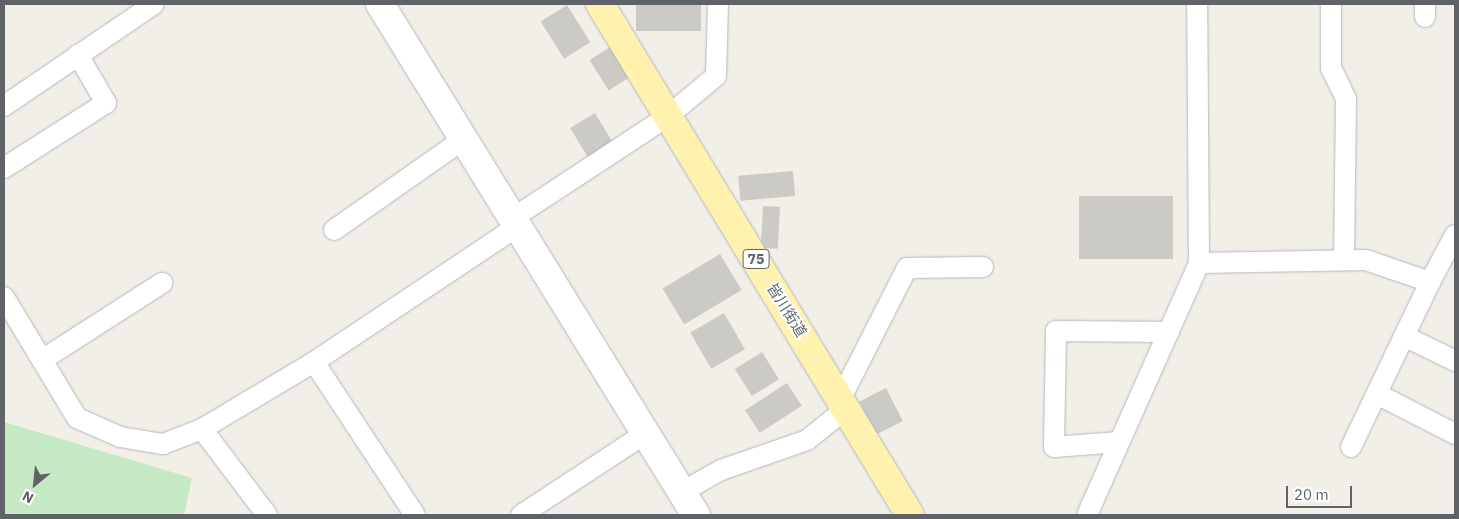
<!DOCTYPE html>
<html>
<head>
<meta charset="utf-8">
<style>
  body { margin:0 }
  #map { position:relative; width:1459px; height:519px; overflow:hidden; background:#f1efe8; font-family:"IBM Plex Sans","Noto Sans JP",sans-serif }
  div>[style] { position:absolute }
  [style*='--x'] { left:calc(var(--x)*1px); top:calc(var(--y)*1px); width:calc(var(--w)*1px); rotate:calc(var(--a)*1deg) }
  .green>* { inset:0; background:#c5e8c5 }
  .building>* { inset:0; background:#cccac5; transform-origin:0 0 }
  .roads { filter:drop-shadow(0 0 1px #b5b8bc) drop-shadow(0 0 1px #b5b8bc) }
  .street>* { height:20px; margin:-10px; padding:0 10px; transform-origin:10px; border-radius:10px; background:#fff }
  .secondary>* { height:28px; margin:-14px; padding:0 14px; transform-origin:14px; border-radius:14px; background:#fff }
  .primary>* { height:28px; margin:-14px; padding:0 14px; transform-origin:14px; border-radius:14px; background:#fff2af }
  span { translate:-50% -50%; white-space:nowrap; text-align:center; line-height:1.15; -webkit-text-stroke:4px #fff; paint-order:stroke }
  .shield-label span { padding:1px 4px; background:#fff; border:1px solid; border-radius:4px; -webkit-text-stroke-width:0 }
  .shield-label { font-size:14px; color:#5f6368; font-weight:700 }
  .street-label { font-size:15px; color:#5f6368 }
  .frame { position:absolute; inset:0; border:5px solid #5f6368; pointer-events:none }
  .north { position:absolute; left:10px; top:459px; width:50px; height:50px; -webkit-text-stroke:4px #fff; paint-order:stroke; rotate:208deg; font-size:14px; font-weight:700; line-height:20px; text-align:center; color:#5f6368 }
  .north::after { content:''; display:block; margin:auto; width:18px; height:22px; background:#5f6368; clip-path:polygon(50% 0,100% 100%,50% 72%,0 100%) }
  .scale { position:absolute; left:1286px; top:486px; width:66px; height:22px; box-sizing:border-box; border:2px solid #5f6368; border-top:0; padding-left:6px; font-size:15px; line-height:18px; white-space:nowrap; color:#5f6368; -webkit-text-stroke:4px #fff; paint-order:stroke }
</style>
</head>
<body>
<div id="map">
  <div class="green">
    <div style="clip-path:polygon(4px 422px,192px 478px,184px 515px,4px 515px)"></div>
  </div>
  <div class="building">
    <div style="left:636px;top:4px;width:65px;height:27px"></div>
    <div style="left:567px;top:5px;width:44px;height:31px;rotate:58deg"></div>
    <div style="left:615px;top:44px;width:36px;height:30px;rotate:58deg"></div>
    <div style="left:595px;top:113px;width:39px;height:29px;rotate:59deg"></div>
    <div style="left:793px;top:171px;width:25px;height:55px;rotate:85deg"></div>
    <div style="left:1079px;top:196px;width:94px;height:63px"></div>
    <div style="left:763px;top:206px;width:17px;height:42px;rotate:3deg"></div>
    <div style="left:720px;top:254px;width:42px;height:67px;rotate:59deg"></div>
    <div style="left:724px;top:313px;width:42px;height:39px;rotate:60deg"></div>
    <div style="left:762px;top:352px;width:32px;height:32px;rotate:58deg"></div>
    <div style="left:787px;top:383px;width:27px;height:50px;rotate:57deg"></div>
    <div style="left:886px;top:388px;width:37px;height:30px;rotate:63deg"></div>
  </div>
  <div class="roads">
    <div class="street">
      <div style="--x:1331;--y:4;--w:64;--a:90"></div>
      <div style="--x:1331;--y:68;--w:34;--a:64"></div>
      <div style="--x:1346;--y:99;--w:161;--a:90.7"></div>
      <div style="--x:1425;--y:17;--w:13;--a:-90"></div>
      <div style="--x:4;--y:106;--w:181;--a:-34.2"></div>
      <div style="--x:4;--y:168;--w:121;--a:-32.5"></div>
      <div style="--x:106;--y:103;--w:56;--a:-120.3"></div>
      <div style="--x:513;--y:218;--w:186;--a:-33.3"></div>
      <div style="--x:668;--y:116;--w:62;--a:-39.8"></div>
      <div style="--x:716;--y:76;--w:72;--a:-88.4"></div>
      <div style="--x:334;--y:230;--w:159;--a:-35"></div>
      <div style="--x:1199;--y:263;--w:167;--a:-1"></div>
      <div style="--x:1366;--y:260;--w:68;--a:19"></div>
      <div style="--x:1430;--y:282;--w:53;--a:-62"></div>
      <div style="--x:4;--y:297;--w:141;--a:58.9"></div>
      <div style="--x:77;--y:418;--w:47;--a:23.8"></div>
      <div style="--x:120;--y:437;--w:44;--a:9.2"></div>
      <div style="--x:163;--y:444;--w:42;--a:-21"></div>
      <div style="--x:1404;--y:336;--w:57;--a:26.1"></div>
      <div style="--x:42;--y:360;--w:143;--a:-32.7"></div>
      <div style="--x:314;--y:362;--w:183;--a:56.6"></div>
      <div style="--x:1377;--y:394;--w:88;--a:27.1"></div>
      <div style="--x:841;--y:398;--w:146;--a:-63.1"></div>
      <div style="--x:907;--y:268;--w:76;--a:-0.8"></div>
      <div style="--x:1119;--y:442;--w:65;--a:175.6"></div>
      <div style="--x:1054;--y:447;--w:116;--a:-89"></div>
      <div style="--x:1056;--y:331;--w:113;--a:0.5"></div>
      <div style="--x:1351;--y:447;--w:183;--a:-64.4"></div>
      <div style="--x:682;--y:492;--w:45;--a:-29.4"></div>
      <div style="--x:721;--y:470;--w:91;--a:-19.2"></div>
      <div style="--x:807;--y:440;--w:51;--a:-38.7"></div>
      <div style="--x:267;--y:515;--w:108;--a:-127.1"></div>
      <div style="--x:202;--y:429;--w:131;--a:-30.9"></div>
      <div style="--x:314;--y:362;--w:245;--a:-33.7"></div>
      <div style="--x:521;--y:515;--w:148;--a:-33.2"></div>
      <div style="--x:1087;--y:515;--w:276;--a:-66"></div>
      <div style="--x:1199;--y:263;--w:259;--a:-90.4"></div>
    </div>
    <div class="secondary">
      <div style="--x:380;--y:4;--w:601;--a:58.27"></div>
    </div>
    <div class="primary">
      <div style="--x:600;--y:4;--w:598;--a:58.76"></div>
    </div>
  </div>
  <div class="shield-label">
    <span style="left:756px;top:259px">75</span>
  </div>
  <div class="street-label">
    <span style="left:787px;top:310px;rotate:58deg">皆川街道</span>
  </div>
  <div class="frame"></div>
  <div class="north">N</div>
  <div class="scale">20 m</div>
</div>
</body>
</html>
